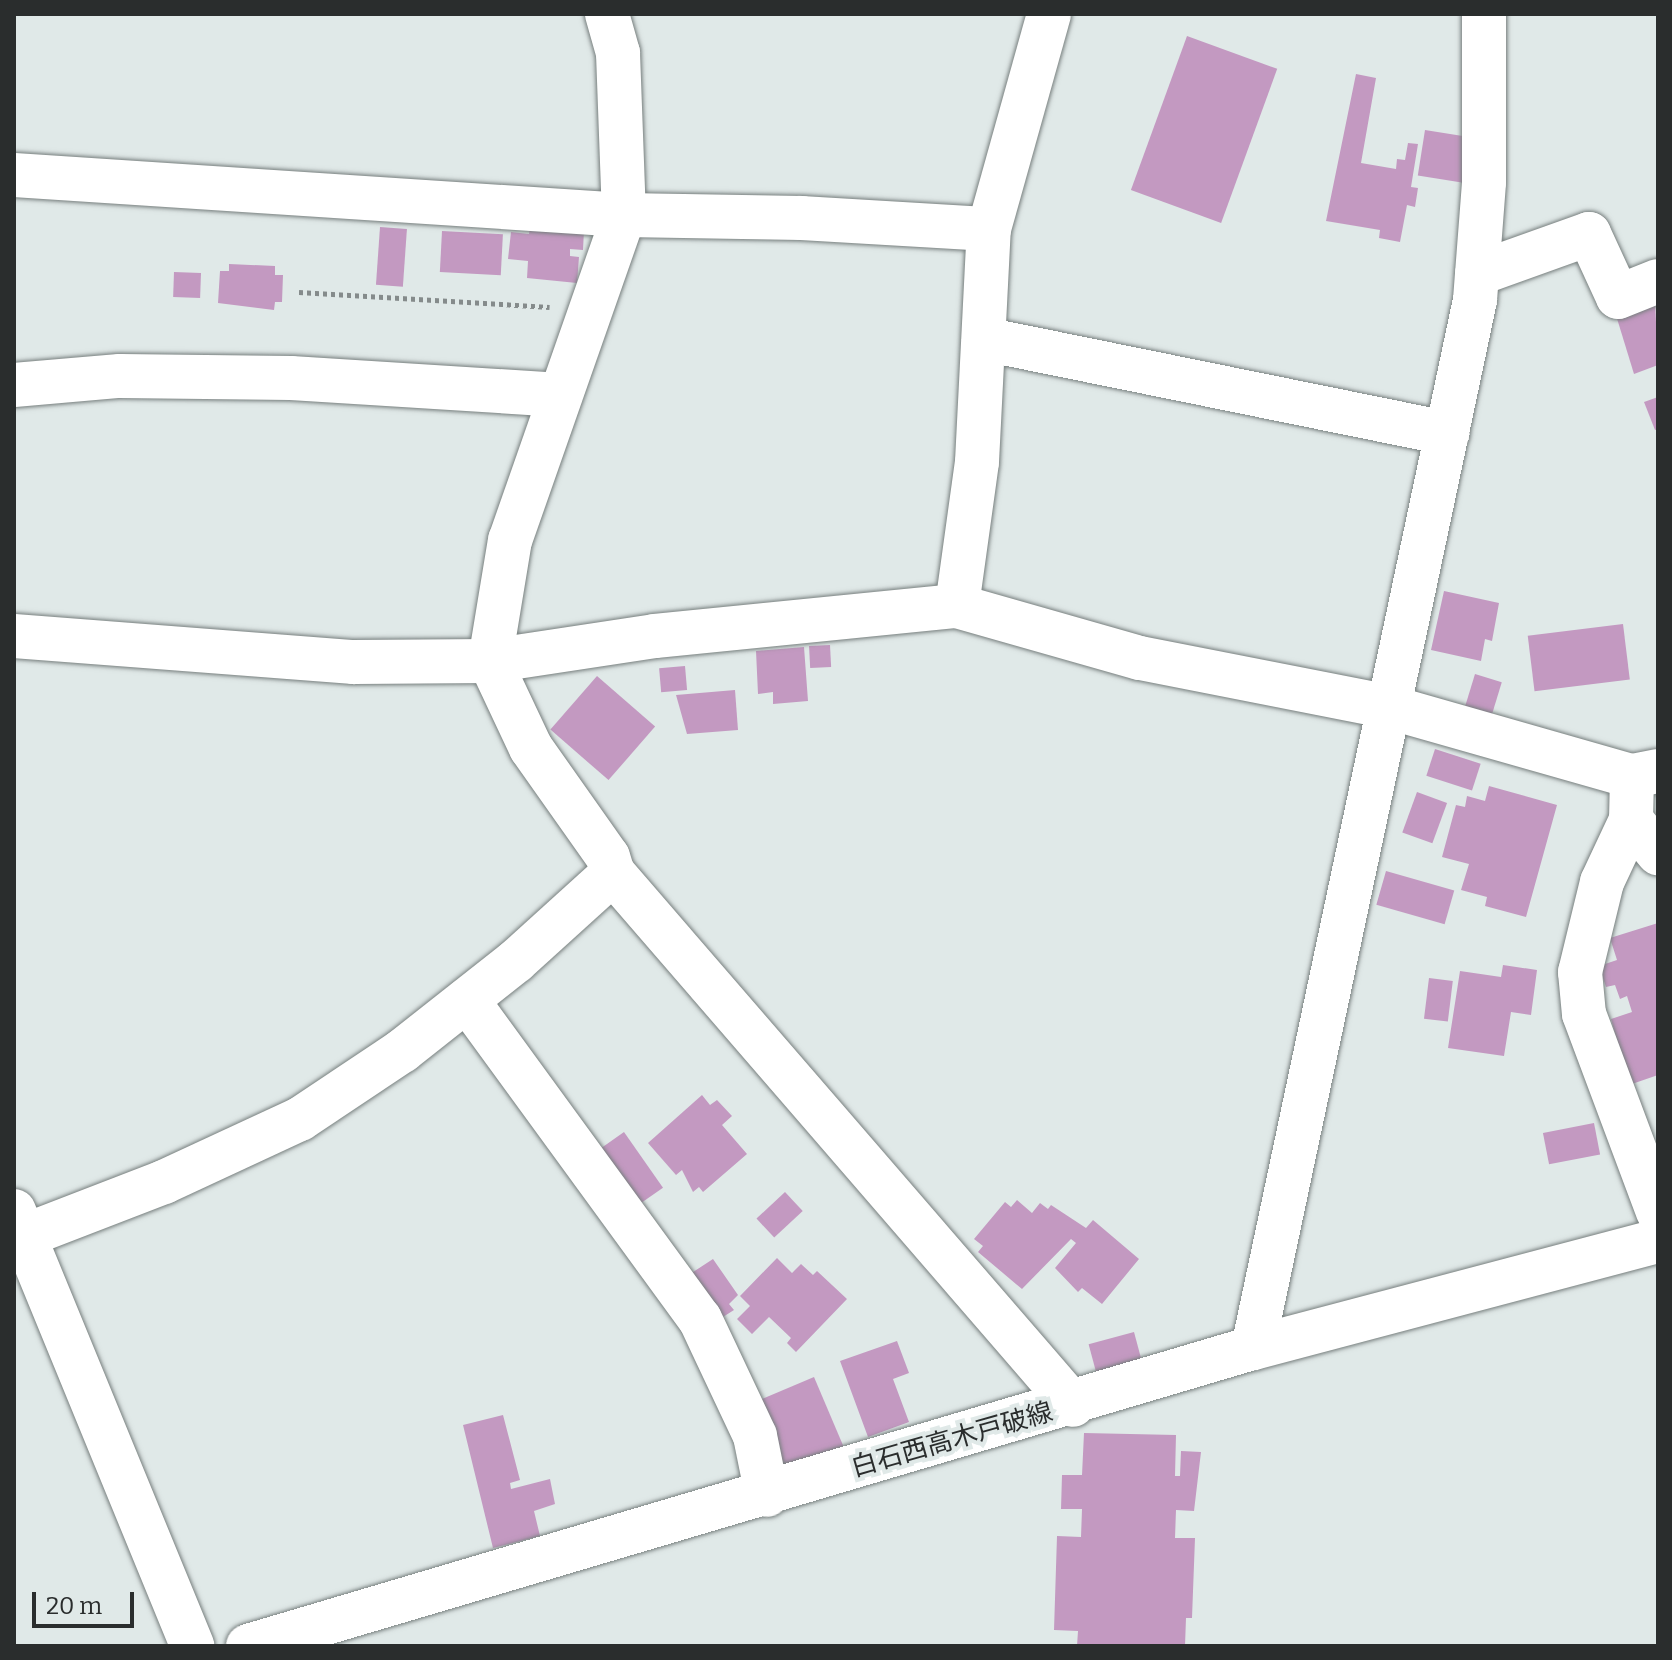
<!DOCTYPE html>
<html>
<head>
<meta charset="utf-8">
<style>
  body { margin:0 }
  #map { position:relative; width:1672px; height:1660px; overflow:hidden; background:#e0e9e8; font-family:Bitter,"Noto Sans JP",serif }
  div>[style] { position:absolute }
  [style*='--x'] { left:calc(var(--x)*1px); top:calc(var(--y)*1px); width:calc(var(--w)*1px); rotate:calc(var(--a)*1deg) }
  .building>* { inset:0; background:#c399c1; transform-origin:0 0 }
  .path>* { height:5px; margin-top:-2.5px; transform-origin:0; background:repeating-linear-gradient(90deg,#858b8b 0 4px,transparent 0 8px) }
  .roads { filter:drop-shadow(0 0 2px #777f7e) drop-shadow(0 0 2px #777f7e) }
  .minor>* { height:44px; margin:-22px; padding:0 22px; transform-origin:22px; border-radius:22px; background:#fff }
  .major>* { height:44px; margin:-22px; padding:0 22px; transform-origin:22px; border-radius:22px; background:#fff }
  span { translate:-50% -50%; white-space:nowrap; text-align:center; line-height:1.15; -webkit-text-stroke:8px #e0e9e8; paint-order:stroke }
  .street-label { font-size:26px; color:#2a2d2d }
  .frame { position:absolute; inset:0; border:16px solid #2a2d2d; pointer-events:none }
  .scale { position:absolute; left:32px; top:1592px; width:102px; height:36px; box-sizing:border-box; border:4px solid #2a2d2d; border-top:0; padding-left:10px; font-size:24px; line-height:28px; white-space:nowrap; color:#2a2d2d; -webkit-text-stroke:6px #e0e9e8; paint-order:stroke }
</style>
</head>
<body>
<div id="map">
  <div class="building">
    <div style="left:1187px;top:36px;width:96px;height:164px;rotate:20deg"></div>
    <div style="clip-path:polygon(1356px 74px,1376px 78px,1361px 163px,1396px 169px,1397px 159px,1405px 160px,1408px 143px,1418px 144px,1411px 187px,1418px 188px,1415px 207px,1407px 205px,1400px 242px,1379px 238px,1380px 230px,1326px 221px)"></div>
    <div style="left:1425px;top:130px;width:46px;height:46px;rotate:9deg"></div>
    <div style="clip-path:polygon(530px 225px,584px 230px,583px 250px,570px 249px,570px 256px,579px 257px,577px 283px,527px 278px,528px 261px,508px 259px,511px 232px,529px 234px)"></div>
    <div style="left:380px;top:227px;width:27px;height:58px;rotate:4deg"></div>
    <div style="left:442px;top:231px;width:61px;height:41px;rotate:3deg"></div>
    <div style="clip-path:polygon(229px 264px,275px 266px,275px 275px,283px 275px,282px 302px,275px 302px,274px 310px,218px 303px,220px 271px,229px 271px)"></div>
    <div style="left:174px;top:272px;width:27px;height:25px;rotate:2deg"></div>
    <div style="clip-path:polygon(1655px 301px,1658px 365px,1634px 374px,1615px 312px)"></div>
    <div style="clip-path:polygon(1658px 397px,1658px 429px,1655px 430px,1644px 402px)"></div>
    <div style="clip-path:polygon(1444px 591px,1499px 603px,1492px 641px,1485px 639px,1481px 661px,1431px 650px)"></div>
    <div style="left:1623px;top:624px;width:56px;height:96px;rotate:83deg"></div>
    <div style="left:830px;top:645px;width:22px;height:21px;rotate:87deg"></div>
    <div style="clip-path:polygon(804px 647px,808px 701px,773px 704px,773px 692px,758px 694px,756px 651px)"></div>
    <div style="left:685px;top:666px;width:24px;height:26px;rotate:85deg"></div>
    <div style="left:1475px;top:674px;width:28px;height:35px;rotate:17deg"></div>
    <div style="left:597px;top:676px;width:77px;height:71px;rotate:41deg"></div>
    <div style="clip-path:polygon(735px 690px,738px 730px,687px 734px,676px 695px)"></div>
    <div style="left:1435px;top:749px;width:48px;height:28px;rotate:18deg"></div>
    <div style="clip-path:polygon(1489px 786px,1557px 805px,1526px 917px,1485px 906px,1487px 897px,1461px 890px,1469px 864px,1442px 857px,1456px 805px,1465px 807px,1467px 796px,1485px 801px)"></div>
    <div style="left:1417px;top:792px;width:32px;height:43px;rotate:20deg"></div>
    <div style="left:1386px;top:871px;width:71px;height:35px;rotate:16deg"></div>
    <div style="clip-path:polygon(1658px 923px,1658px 1075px,1629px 1085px,1611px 1019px,1632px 1012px,1627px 996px,1620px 999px,1615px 985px,1606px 987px,1599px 966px,1617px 960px,1610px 938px)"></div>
    <div style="clip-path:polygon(1503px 965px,1537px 970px,1531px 1015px,1511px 1012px,1504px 1056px,1448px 1048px,1460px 971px,1501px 977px)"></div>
    <div style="left:1429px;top:978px;width:24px;height:41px;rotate:7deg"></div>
    <div style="clip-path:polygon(702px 1095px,710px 1105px,717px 1100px,732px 1116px,722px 1125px,747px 1154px,703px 1192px,699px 1187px,693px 1192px,682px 1170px,676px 1175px,648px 1143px)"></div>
    <div style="left:1594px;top:1123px;width:32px;height:52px;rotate:79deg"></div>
    <div style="left:624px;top:1132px;width:68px;height:29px;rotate:55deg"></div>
    <div style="left:785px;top:1192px;width:26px;height:39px;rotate:47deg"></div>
    <div style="clip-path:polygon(1017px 1200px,1032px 1213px,1040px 1203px,1048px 1209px,1051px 1205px,1086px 1228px,1093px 1220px,1139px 1259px,1102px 1304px,1082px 1288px,1078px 1292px,1055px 1268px,1076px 1243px,1071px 1239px,1022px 1289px,978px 1252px,983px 1246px,974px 1239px,1005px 1202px,1011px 1207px)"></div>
    <div style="clip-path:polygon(777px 1258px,792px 1273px,801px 1264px,813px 1275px,817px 1271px,847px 1299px,796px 1352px,787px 1343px,791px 1338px,769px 1317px,752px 1334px,737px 1319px,750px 1306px,740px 1296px)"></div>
    <div style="clip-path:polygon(713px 1259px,738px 1295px,729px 1304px,734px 1310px,715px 1322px,687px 1276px)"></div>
    <div style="left:1134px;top:1332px;width:35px;height:47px;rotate:75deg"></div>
    <div style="clip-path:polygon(897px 1341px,909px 1373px,893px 1379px,909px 1422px,868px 1437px,840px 1361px)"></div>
    <div style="left:814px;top:1377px;width:75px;height:68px;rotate:67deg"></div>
    <div style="clip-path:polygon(503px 1415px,520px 1480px,510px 1483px,511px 1489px,550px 1479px,555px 1504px,534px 1511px,540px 1536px,493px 1548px,463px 1425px)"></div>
    <div style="clip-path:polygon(1084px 1433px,1176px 1435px,1175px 1476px,1180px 1476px,1181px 1451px,1201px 1452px,1194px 1511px,1176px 1510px,1175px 1538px,1195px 1538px,1192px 1618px,1186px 1618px,1185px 1646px,1077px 1646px,1078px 1631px,1054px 1630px,1057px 1536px,1081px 1537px,1082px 1509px,1061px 1509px,1062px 1475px,1082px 1475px)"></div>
  </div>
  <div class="path">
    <div style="--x:299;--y:292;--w:251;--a:3.4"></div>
  </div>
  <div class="roads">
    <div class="minor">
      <div style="--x:607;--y:14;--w:41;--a:74.2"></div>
      <div style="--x:618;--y:53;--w:162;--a:87.9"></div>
      <div style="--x:624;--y:215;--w:344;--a:109.3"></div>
      <div style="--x:510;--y:540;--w:123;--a:99.4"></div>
      <div style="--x:490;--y:661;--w:96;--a:64.8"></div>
      <div style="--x:531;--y:748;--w:133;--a:54.8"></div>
      <div style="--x:608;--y:857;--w:17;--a:73"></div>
      <div style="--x:613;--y:873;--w:703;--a:49.15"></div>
      <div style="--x:14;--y:175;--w:611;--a:3.75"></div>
      <div style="--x:624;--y:215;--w:178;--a:1"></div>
      <div style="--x:802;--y:218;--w:187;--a:3.4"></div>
      <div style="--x:1477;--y:274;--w:119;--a:-19.7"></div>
      <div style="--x:1589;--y:234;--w:69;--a:65.3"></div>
      <div style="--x:1618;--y:297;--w:43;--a:-21.8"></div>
      <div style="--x:984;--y:339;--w:473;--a:11.5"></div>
      <div style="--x:14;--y:385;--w:106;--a:-4.9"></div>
      <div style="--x:120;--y:376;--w:171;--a:0.7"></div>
      <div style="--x:291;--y:378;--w:270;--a:3.6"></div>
      <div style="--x:957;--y:606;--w:145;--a:-82.1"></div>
      <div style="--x:977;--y:462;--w:233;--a:-87.1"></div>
      <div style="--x:989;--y:229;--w:223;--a:-74.4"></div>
      <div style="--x:14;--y:636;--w:341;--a:4.4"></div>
      <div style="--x:354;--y:662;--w:136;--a:-0.4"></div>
      <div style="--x:490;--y:661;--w:167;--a:-8.6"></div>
      <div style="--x:655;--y:636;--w:303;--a:-5.7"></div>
      <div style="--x:957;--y:606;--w:190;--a:15.9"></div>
      <div style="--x:1140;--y:658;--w:254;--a:11.1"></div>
      <div style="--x:1389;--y:707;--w:253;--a:15.9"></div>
      <div style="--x:1632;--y:776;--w:26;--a:-11"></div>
      <div style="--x:1632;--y:776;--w:44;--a:91.3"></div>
      <div style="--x:1631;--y:820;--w:68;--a:115.1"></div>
      <div style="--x:1602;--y:882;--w:93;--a:103.7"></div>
      <div style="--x:1580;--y:972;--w:42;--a:84.6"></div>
      <div style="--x:1584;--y:1014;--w:211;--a:69.5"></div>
      <div style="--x:1631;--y:820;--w:43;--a:50.7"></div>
      <div style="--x:467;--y:1000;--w:395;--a:53.9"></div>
      <div style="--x:700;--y:1319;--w:129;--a:64.8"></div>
      <div style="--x:755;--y:1436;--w:60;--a:78.5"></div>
      <div style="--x:14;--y:1211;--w:470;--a:67.7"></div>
      <div style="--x:24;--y:1236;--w:150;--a:-21.1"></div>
      <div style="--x:164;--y:1182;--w:150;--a:-24.9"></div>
      <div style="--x:300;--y:1119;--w:123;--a:-33.7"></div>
      <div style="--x:402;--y:1051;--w:145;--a:-38.3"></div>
      <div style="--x:516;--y:961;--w:131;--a:-42.2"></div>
      <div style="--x:1253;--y:1348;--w:1071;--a:-78.04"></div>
      <div style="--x:1475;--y:300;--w:118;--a:-85.6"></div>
      <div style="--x:1484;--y:182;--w:168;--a:-90"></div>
    </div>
    <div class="major">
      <div style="--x:248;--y:1646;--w:1048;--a:-16.52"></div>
      <div style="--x:1253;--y:1348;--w:419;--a:-14.8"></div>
    </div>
  </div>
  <div class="street-label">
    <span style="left:952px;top:1440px;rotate:-16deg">白石西高木戸破線</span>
  </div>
  <div class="frame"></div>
  <div class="scale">20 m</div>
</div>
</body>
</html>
